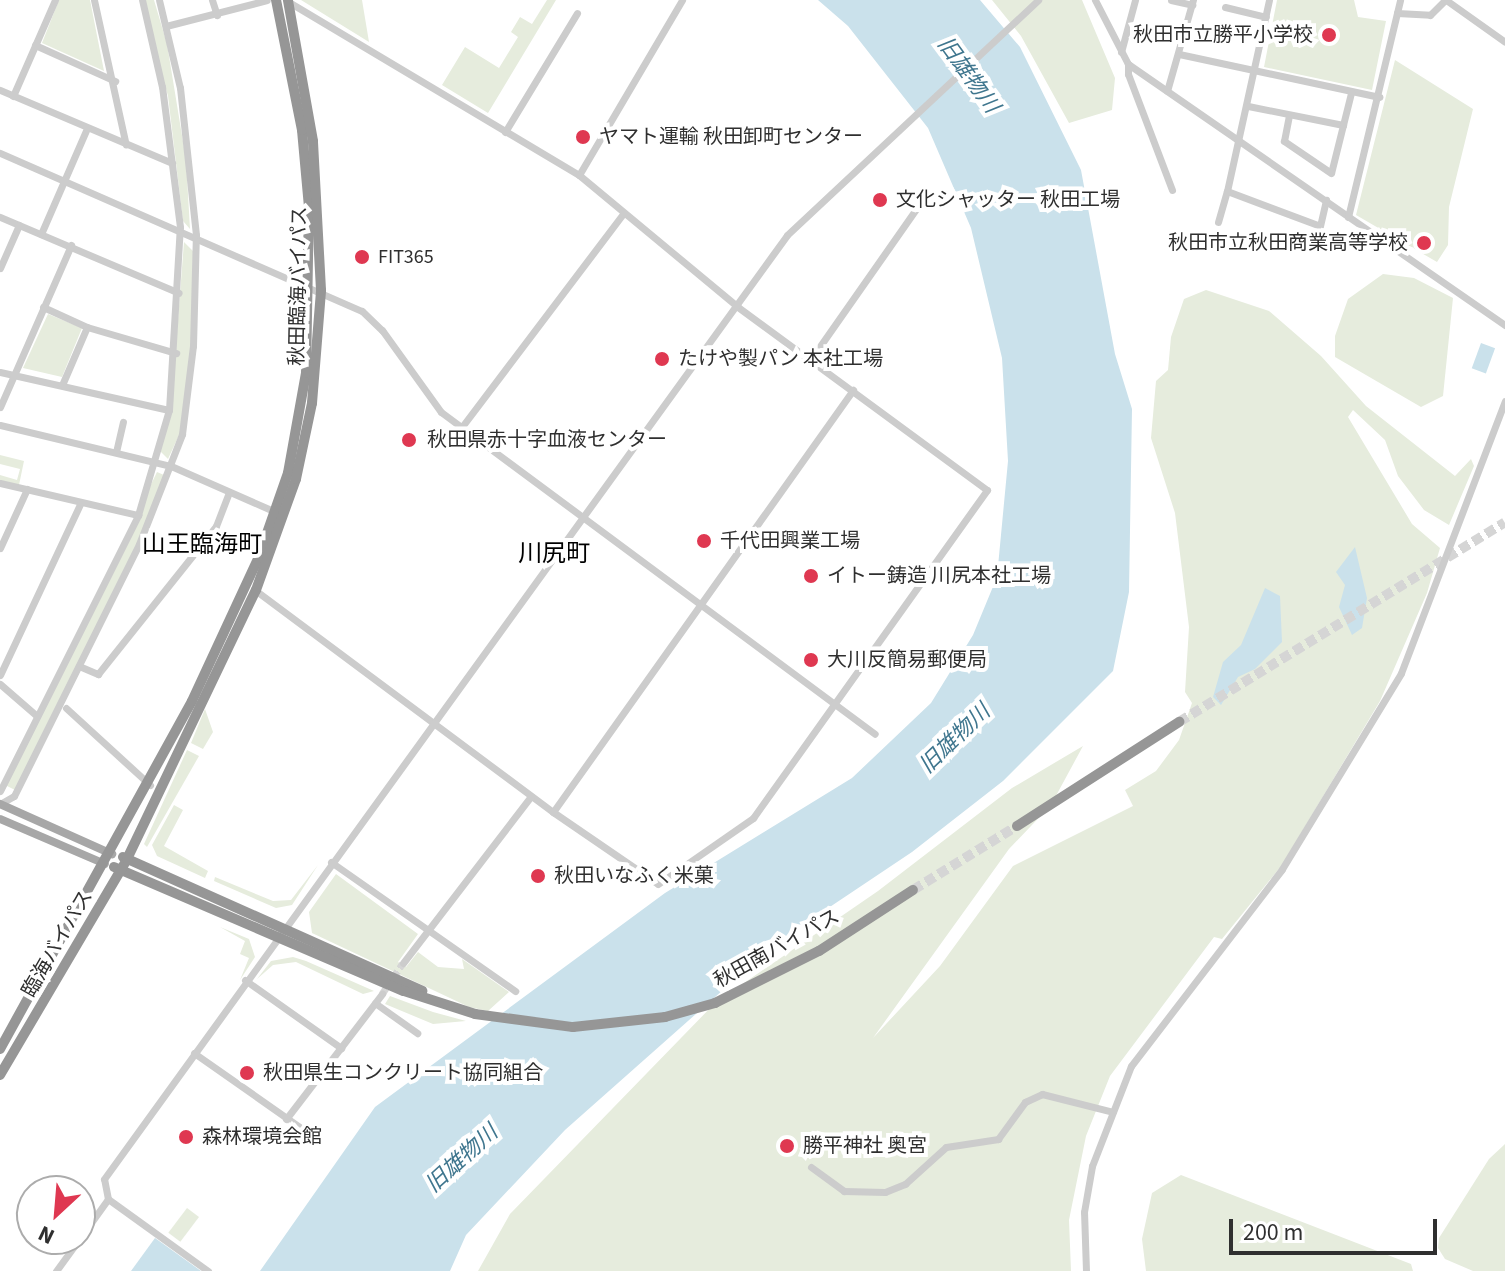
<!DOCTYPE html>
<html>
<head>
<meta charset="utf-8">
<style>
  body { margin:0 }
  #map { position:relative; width:1505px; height:1271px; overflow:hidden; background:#fff; font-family:"Source Sans 3","Noto Sans JP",sans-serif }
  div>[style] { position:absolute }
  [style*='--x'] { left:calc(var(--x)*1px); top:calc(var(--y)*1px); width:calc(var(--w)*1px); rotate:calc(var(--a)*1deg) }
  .green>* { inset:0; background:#e6ecdd; transform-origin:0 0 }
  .water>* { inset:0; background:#cae1eb; transform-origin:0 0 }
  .minor-tunnel>* { height:7px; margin-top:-3.5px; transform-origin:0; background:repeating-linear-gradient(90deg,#d5d5d5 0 7px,transparent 0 10.5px) }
  .highway-tunnel>* { height:10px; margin-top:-5px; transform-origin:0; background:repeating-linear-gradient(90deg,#d5d5d5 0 10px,transparent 0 15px) }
  .minor>* { height:7px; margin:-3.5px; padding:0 3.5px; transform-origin:3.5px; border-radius:3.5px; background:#ccc }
  .major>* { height:8px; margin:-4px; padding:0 4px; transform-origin:4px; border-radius:4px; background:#a7a7a7 }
  .highway>* { height:10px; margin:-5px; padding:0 5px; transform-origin:5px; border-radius:5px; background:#969696 }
  .dots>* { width:22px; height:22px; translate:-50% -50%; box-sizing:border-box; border:4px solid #fff; border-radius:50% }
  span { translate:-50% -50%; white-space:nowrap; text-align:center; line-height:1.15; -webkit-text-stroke:8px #fff; paint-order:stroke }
  .poi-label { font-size:20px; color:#2f2f2f }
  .right { translate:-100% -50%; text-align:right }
  .left { translate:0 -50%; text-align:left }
  .street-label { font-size:20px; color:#2f2f2f }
  .water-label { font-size:22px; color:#3f768e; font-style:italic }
  .quarter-label { font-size:24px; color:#000 }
  .north { position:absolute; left:16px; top:1175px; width:80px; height:80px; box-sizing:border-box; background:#fff; border:2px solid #acacac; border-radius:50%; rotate:206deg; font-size:22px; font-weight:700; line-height:32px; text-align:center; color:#2f2f2f }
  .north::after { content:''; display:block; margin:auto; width:28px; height:36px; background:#df3851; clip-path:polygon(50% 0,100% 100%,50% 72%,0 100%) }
  .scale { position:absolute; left:1229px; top:1219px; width:208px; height:36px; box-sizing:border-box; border:4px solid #2f2f2f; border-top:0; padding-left:10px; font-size:24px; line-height:28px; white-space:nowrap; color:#2f2f2f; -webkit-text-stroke:6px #fff; paint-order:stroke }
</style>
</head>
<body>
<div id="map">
  <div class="green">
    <div style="clip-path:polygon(59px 0,90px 0,104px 71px,42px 43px)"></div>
    <div style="clip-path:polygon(141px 0,154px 0,167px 44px,186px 160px,190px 229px,183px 221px,168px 96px)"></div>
    <div style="clip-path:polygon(301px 0,362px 0,369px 42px)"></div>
    <div style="clip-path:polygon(547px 0,556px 0,488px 113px,442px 85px,465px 47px,499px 68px,518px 37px,511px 32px,520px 17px,532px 24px)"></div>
    <div style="clip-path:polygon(992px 0,1082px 0,1115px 78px,1112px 110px,1069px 123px,1021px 36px)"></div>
    <div style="clip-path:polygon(1277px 0,1354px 0,1358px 17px,1386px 21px,1372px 90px,1264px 67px)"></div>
    <div style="clip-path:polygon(1395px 60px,1473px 109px,1449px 207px,1448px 245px,1437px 262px,1356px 215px)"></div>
    <div style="clip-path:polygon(184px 242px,193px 251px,191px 348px,180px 433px,168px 459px,160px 451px,171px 410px)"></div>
    <div style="clip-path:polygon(1383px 274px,1414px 278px,1453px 298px,1443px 396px,1421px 407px,1335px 357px,1335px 336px,1348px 299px)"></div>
    <div style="clip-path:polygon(1206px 290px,1269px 311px,1321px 356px,1366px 406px,1455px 476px,1471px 459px,1474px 466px,1449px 525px,1424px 510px,1398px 476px,1385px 440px,1353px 410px,1348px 417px,1412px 524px,1440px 548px,1427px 593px,1380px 701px,1282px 865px,1222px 939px,1214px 937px,1110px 1076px,1086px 1136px,1069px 1220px,1071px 1271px,478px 1271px,510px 1214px,715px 1003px,878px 891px,1012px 788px,1083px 746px,1051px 805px,1009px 849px,873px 1038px,940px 966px,1013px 866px,1133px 806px,1125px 790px,1156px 771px,1179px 740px,1192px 703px,1185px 692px,1189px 627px,1175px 513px,1151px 438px,1156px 381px,1168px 370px,1171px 337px,1184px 299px)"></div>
    <div style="clip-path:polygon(48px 314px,82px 328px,62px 377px,23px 368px)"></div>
    <div style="clip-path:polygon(0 455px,24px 461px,19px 485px,0 481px,0 475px,17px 480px,20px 469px,0 464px)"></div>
    <div style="clip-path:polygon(157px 472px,164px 475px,152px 515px,15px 790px,5px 785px)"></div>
    <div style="clip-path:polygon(205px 709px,213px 732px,203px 749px,191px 743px)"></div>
    <div style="clip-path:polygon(187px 750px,199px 756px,147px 847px,144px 844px)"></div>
    <div style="clip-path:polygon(174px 805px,183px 810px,164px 846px,208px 871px,205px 878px,157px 856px,152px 845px)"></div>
    <div style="clip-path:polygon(318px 865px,292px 905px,276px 908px,214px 881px,215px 877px,273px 901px,291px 900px)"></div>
    <div style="clip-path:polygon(336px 874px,418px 934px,398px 962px,406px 967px,418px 952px,438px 967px,464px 969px,462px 959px,509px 992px,488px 1011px,469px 1007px,312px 933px,309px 912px)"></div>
    <div style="clip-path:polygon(220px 927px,249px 939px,255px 957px,240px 980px,249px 958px,240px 954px,245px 941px)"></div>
    <div style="clip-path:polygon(293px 957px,306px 961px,374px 991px,363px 994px,296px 962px,273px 965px,257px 979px,271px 961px)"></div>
    <div style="clip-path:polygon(390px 996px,433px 1012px,466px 1021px,433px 1024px,385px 1004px)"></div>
    <div style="clip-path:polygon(1505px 1144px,1505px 1271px,1473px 1271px,1445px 1259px,1438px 1248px,1439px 1238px,1489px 1159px)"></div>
    <div style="clip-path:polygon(1181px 1175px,1411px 1264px,1413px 1271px,1146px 1271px,1142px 1239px,1152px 1193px)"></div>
    <div style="left:187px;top:1208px;width:15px;height:31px;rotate:37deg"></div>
  </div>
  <div class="water">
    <div style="clip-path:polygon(818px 0,980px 0,1020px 47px,1081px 170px,1115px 354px,1132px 409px,1129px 592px,1113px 671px,1003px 781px,912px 852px,776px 943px,565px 1130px,466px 1235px,450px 1271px,260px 1271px,375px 1107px,665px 893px,852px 778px,931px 703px,973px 635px,997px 577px,1008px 461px,1002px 358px,971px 228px,928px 128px,848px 26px)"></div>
    <div style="left:1481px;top:343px;width:15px;height:27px;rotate:20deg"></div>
    <div style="clip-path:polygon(1355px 547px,1367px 598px,1362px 628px,1352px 635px,1339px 607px,1345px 585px,1336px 572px)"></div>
    <div style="clip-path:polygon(1265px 588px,1280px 596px,1282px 642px,1255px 669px,1238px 677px,1221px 705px,1213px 697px,1223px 662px,1241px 645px)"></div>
    <div style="clip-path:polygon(155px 1238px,201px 1271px,131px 1271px)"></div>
  </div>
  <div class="minor-tunnel">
    <div style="--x:382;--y:994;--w:37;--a:-56"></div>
  </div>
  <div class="highway-tunnel">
    <div style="--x:1179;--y:722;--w:382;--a:-31.5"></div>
    <div style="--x:913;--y:890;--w:122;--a:-31.6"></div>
  </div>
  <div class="minor">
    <div style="--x:94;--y:0;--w:148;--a:77.6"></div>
    <div style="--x:212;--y:0;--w:16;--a:72"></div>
    <div style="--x:1095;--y:0;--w:72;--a:62.7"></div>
    <div style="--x:1128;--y:64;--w:459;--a:34.7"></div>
    <div style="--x:1171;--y:0;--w:22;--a:13"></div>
    <div style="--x:1269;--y:0;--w:196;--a:102.4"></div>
    <div style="--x:1227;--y:191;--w:99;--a:20.6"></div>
    <div style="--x:1320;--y:226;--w:27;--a:-77"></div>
    <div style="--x:1446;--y:0;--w:72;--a:35.4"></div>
    <div style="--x:1225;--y:7;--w:42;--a:13.7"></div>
    <div style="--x:1397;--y:13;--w:33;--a:3"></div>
    <div style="--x:1430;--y:15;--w:21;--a:-45"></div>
    <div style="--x:166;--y:26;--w:104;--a:-14.4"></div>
    <div style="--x:35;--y:45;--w:88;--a:24.2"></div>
    <div style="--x:1121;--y:52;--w:54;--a:-74.9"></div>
    <div style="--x:1179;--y:54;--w:205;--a:12.1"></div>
    <div style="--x:1128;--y:64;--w:10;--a:90"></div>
    <div style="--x:1128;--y:74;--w:124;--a:69.2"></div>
    <div style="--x:0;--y:90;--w:187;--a:23"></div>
    <div style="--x:1167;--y:91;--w:95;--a:-74.1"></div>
    <div style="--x:13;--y:96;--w:105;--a:-66.4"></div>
    <div style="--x:1248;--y:106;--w:97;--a:11.3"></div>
    <div style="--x:1343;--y:125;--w:49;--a:104"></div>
    <div style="--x:1331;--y:173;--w:57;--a:-145.8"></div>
    <div style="--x:1284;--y:141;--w:26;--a:-79"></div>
    <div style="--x:1343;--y:125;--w:34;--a:-76"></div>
    <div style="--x:505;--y:132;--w:139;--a:-58.8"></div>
    <div style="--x:0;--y:153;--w:395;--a:23.6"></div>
    <div style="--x:362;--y:311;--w:28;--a:44"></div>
    <div style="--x:382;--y:330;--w:101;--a:54.3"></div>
    <div style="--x:441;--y:412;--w:540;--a:36.57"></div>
    <div style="--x:579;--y:175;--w:203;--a:-59.5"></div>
    <div style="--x:0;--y:217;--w:194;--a:23"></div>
    <div style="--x:1348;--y:217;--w:223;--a:-76.5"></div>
    <div style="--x:1218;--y:222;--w:32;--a:-74"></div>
    <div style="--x:41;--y:234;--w:116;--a:-66.5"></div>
    <div style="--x:0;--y:268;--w:47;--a:-66.2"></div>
    <div style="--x:43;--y:307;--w:48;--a:24.4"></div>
    <div style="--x:87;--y:327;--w:93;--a:16.3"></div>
    <div style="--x:811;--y:359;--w:195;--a:-55"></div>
    <div style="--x:0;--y:372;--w:173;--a:12.7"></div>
    <div style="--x:62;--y:385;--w:63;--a:-66.7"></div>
    <div style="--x:0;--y:407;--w:177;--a:-66.3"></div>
    <div style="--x:0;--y:425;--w:176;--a:13.5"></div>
    <div style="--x:171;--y:466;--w:115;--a:23.7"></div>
    <div style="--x:461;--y:428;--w:268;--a:-52.9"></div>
    <div style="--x:116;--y:452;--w:31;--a:-77"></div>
    <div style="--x:0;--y:483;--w:142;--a:13.1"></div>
    <div style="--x:0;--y:548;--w:65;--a:-65.4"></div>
    <div style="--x:255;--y:590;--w:372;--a:36.7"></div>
    <div style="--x:553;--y:812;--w:127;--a:34.4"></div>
    <div style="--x:658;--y:884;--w:116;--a:-34.8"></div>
    <div style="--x:753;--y:818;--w:403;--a:-54.5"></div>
    <div style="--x:987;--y:490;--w:309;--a:-143.7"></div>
    <div style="--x:738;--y:307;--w:207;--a:-140.3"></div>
    <div style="--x:579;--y:175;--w:340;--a:-149.2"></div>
    <div style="--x:79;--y:666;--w:21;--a:23"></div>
    <div style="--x:98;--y:674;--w:189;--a:-51.4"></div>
    <div style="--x:216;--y:526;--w:36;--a:-69"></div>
    <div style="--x:0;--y:675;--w:189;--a:-64.9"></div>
    <div style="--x:0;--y:684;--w:49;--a:40.9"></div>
    <div style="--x:66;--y:708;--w:114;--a:42.5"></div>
    <div style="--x:0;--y:791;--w:309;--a:-63.4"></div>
    <div style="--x:138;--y:515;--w:109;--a:-73.6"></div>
    <div style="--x:169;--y:410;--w:183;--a:-86.6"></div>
    <div style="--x:180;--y:227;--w:141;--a:-97.3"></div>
    <div style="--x:162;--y:87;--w:89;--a:-102.9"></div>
    <div style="--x:0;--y:804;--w:16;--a:-30"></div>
    <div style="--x:14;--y:796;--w:281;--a:-63.6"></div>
    <div style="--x:139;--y:544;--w:118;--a:-68.6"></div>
    <div style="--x:182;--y:434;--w:89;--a:-82.9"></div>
    <div style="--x:193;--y:346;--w:111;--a:-88.5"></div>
    <div style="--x:196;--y:235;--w:148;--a:-96.2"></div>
    <div style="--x:180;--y:88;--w:90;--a:-103.4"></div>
    <div style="--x:553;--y:812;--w:518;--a:-54.59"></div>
    <div style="--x:331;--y:862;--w:225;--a:35"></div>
    <div style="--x:403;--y:963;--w:210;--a:-52.5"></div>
    <div style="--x:245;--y:980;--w:118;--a:35.3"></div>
    <div style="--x:375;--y:1003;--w:52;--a:35.5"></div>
    <div style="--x:194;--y:1053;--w:143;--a:35"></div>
    <div style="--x:286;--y:1119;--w:158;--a:-52.5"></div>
    <div style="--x:811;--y:1167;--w:41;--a:36"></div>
    <div style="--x:844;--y:1191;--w:41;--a:1.4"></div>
    <div style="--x:885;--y:1192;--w:22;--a:-22"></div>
    <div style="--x:905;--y:1184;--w:55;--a:-42.1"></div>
    <div style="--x:946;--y:1147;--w:53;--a:-8.7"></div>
    <div style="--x:998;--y:1139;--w:46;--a:-53.9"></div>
    <div style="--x:1025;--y:1102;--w:19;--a:-25"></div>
    <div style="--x:1042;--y:1094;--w:73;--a:14.2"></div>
    <div style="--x:80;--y:1238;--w:48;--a:-54.3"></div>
    <div style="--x:56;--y:1271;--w:39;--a:-54"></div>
    <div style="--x:208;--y:1271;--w:123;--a:-144.2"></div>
    <div style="--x:108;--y:1199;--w:20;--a:-101"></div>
    <div style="--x:104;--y:1179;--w:1165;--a:-54.11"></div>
    <div style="--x:787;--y:235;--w:344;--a:-43.1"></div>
    <div style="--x:1086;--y:1271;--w:59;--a:-91.9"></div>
    <div style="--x:1084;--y:1212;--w:47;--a:-80.1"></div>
    <div style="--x:1092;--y:1166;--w:107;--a:-68.7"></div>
    <div style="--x:1131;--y:1066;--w:248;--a:-52.5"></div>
    <div style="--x:1282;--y:869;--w:229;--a:-58.7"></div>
    <div style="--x:1401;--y:673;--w:291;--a:-69.1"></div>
  </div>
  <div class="major">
    <div style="--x:0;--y:804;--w:123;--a:24.1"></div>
    <div style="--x:0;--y:819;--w:114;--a:23.2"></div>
  </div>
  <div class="highway">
    <div style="--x:1017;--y:826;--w:193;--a:-32.7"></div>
    <div style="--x:123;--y:857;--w:328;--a:24.1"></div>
    <div style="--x:114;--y:867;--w:315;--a:23.2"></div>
    <div style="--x:404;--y:991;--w:75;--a:17.9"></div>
    <div style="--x:475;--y:1014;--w:99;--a:7.6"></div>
    <div style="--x:573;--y:1027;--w:93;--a:-6.2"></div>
    <div style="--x:665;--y:1017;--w:52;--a:-15.6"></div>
    <div style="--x:715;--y:1003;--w:116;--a:-26.6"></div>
    <div style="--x:819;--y:951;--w:112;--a:-33"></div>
    <div style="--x:0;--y:1049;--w:397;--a:-61.1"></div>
    <div style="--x:192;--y:701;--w:157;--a:-65.1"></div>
    <div style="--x:258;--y:559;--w:91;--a:-70.8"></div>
    <div style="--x:288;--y:473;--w:102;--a:-79.8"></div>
    <div style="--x:306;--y:373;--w:166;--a:-89"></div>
    <div style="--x:309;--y:207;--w:77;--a:-95.2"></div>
    <div style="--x:302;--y:130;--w:133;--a:-101.3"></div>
    <div style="--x:0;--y:1075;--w:251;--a:-59.5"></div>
    <div style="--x:127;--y:859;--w:298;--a:-64.4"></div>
    <div style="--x:256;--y:590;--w:118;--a:-70.2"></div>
    <div style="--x:296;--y:479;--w:78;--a:-78.1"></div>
    <div style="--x:312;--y:403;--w:113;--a:-85.4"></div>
    <div style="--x:321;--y:290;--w:149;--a:-93.1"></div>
    <div style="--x:313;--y:141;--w:143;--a:-100.1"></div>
  </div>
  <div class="dots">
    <div style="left:1329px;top:35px;background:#df3851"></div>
    <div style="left:583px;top:137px;background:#df3851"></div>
    <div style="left:880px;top:200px;background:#df3851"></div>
    <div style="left:1424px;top:243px;background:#df3851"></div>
    <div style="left:362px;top:257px;background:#df3851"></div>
    <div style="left:662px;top:359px;background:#df3851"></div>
    <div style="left:409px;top:440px;background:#df3851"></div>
    <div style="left:704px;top:541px;background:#df3851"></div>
    <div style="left:811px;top:576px;background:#df3851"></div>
    <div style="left:811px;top:660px;background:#df3851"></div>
    <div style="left:538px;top:876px;background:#df3851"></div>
    <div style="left:247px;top:1073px;background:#df3851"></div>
    <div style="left:186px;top:1137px;background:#df3851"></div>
    <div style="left:787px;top:1146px;background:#df3851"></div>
  </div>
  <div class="poi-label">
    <span class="right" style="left:1313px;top:35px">秋田市立勝平小学校</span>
    <span class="left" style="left:599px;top:137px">ヤマト運輸 秋田卸町センター</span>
    <span class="left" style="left:896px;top:200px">文化シャッター 秋田工場</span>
    <span class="right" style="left:1408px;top:243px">秋田市立秋田商業高等学校</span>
    <span class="left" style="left:378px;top:257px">FIT365</span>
    <span class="left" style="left:678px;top:359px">たけや製パン 本社工場</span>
    <span class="left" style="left:427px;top:440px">秋田県赤十字血液センター</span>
    <span class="left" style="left:720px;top:541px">千代田興業工場</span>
    <span class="left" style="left:827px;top:576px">イトー鋳造 川尻本社工場</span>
    <span class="left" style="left:827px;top:660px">大川反簡易郵便局</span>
    <span class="left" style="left:554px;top:876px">秋田いなふく米菓</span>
    <span class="left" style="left:263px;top:1073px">秋田県生コンクリート協同組合</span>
    <span class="left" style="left:202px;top:1137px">森林環境会館</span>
    <span class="left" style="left:803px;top:1146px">勝平神社 奥宮</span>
  </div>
  <div class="street-label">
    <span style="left:299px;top:286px;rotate:-89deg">秋田臨海バイパス</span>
    <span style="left:58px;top:944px;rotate:-60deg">臨海バイパス</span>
    <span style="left:777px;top:949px;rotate:-29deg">秋田南バイパス</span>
  </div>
  <div class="water-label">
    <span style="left:968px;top:75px;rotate:54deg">旧雄物川</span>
    <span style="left:955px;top:739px;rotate:-44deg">旧雄物川</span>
    <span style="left:462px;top:1159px;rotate:-42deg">旧雄物川</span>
  </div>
  <div class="quarter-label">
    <span style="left:202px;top:545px">山王臨海町</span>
    <span style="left:554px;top:554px">川尻町</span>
  </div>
  <div class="north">N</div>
  <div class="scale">200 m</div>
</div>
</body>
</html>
